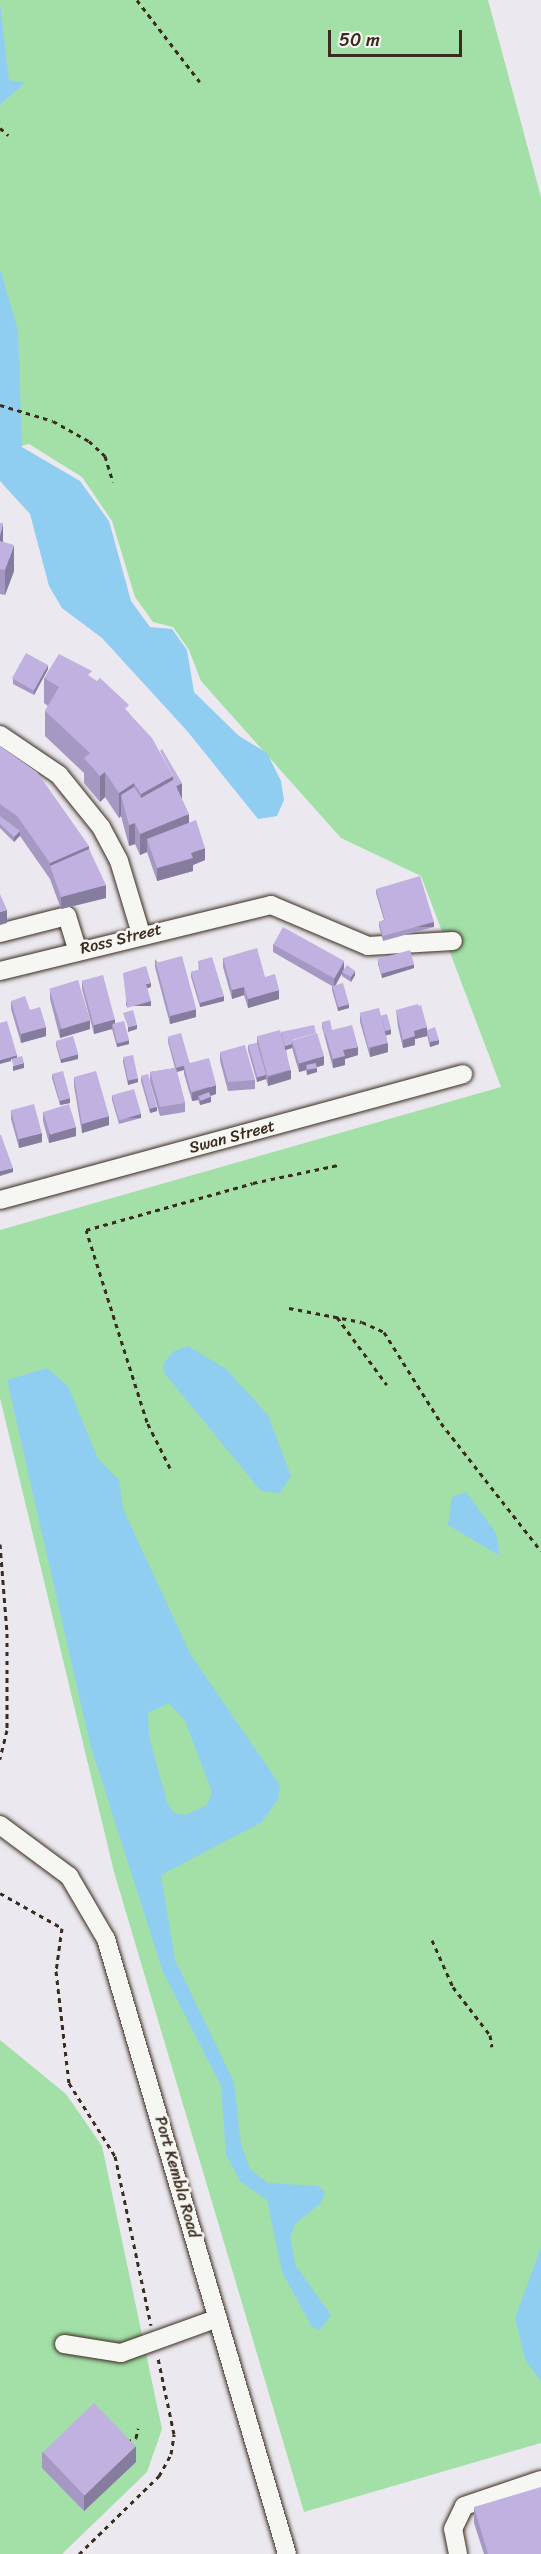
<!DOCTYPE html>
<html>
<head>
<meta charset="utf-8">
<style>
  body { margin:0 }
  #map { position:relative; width:541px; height:2554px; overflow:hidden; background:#ebe8ef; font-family:Sriracha,sans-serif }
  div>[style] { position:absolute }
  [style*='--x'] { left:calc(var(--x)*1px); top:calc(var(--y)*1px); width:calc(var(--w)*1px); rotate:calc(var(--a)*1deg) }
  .green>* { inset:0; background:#a2e0a8 }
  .water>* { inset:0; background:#90cef1 }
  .path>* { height:3px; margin-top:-1.5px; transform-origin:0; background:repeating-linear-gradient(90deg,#3b2a1e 0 4.5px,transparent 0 9px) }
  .roads { filter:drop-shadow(0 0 2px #3b2a1e) drop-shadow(0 0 2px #3b2a1e) }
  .minor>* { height:18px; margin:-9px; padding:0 9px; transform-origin:9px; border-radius:9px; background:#f6f6f2 }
  .wall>* { inset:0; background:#a598c2 }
  .shaded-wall>* { inset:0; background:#867c9e; transform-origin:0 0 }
  .building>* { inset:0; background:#c0b1e1; transform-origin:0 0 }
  span { translate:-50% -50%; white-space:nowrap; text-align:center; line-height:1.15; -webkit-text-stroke:5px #f6f6f2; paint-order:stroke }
  .street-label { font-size:16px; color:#3b2a1e }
  .scale { position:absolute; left:328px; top:30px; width:134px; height:27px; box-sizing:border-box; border:3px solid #3b2a1e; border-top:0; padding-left:8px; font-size:18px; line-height:21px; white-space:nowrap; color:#3b2a1e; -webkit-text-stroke:4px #f6f6f2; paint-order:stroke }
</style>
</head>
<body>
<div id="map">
  <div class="green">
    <div style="clip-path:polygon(0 0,488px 0,541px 197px,541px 2443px,304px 2512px,114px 1872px,0 1398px,0 1230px,501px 1087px,421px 876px,341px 838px,201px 681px,189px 650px,173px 627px,153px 622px,135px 597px,112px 521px,82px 477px,29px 444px,0 451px)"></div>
    <div style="clip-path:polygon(0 2040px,66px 2094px,102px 2146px,162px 2429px,147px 2472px,62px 2554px,0 2554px)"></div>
  </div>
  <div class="water">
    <div style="clip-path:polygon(0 4px,9px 80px,25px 83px,0 105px)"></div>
    <div style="clip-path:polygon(0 269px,18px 330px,22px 447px,80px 481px,109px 521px,131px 601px,150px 627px,172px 629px,187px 650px,194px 692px,239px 736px,267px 753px,281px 781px,284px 800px,277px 816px,258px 819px,188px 732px,102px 638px,62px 608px,49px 586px,30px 514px,0 481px)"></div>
    <div style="clip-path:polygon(188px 1346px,226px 1369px,268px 1415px,291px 1476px,280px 1493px,261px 1491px,165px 1374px,163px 1365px,172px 1352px)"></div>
    <div style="clip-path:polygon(evenodd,47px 1368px,68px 1386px,98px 1459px,119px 1480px,123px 1509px,191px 1655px,280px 1785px,278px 1799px,262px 1822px,161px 1875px,175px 1960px,234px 2082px,241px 2144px,250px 2169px,268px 2183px,318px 2186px,325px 2192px,321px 2203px,295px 2224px,290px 2238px,296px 2266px,331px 2315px,320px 2330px,312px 2327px,282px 2272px,267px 2200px,241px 2182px,226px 2155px,221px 2086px,163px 1972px,90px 1744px,7px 1380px,47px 1368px,169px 1703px,185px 1721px,212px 1792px,207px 1805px,185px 1815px,174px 1813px,167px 1802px,149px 1736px,148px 1713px,169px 1703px)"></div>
    <div style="clip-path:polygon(466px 1492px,496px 1533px,500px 1556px,448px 1525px,452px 1497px)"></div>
    <div style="clip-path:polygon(541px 2247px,541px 2382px,525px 2359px,515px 2318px)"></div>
  </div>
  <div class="path">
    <div style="--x:137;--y:0;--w:103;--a:52.5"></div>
    <div style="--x:0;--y:128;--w:11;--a:41"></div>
    <div style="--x:0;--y:405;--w:55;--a:16.8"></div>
    <div style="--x:53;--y:421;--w:41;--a:29.1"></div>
    <div style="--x:89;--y:441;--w:22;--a:43"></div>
    <div style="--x:105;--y:456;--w:27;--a:73"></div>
    <div style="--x:289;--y:1308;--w:74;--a:10.9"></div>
    <div style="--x:362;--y:1322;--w:24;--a:24"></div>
    <div style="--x:384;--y:1332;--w:107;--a:57.9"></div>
    <div style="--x:441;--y:1423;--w:162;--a:52"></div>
    <div style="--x:337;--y:1317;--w:84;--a:53.7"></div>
    <div style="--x:170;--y:1468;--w:51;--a:-116.6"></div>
    <div style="--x:147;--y:1422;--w:201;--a:-107.6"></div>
    <div style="--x:86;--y:1230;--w:173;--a:-15.7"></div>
    <div style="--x:253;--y:1183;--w:87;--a:-12"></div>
    <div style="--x:0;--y:1544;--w:89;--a:85.5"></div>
    <div style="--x:7;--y:1633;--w:97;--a:90"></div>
    <div style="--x:7;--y:1730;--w:30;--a:104"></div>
    <div style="--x:0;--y:1893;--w:71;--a:29.4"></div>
    <div style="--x:62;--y:1928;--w:43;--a:97.9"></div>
    <div style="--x:56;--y:1971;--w:113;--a:83.4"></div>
    <div style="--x:69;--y:2083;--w:86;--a:57.8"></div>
    <div style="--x:115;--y:2156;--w:173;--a:78"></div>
    <div style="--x:432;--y:1940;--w:51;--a:65.9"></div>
    <div style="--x:453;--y:1987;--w:61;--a:52.4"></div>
    <div style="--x:490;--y:2035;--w:12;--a:81"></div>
    <div style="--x:127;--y:2442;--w:10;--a:-24"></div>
    <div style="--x:136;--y:2438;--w:10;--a:-79"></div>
    <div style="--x:79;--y:2554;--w:112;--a:-44.3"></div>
    <div style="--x:159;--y:2476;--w:25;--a:-61"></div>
    <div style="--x:171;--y:2454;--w:20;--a:-81"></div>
    <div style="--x:174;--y:2434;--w:78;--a:-101.9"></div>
  </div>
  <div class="roads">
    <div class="minor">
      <div style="--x:0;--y:735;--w:71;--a:34.1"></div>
      <div style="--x:59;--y:775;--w:67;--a:51.1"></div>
      <div style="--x:101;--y:827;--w:38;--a:62"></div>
      <div style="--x:119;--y:861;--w:76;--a:73.2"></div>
      <div style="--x:0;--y:933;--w:69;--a:-14.2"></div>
      <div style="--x:67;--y:916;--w:37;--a:73"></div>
      <div style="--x:0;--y:971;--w:279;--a:-13.7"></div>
      <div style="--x:271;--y:905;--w:105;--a:22.9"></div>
      <div style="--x:368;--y:946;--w:85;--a:-3.4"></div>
      <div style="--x:0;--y:1200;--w:480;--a:-15.2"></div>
      <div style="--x:0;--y:1825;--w:86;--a:36.5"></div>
      <div style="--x:69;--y:1876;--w:73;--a:59.6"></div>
      <div style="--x:106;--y:1939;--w:641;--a:73.6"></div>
      <div style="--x:64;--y:2344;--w:58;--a:9"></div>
      <div style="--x:121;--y:2353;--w:103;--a:-19.8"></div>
      <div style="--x:458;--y:2554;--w:25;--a:-101"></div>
      <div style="--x:453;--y:2529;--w:25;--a:-64"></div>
      <div style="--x:464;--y:2506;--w:81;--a:-18.7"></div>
    </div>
  </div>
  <div class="wall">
    <div style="clip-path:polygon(0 523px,3px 542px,14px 571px,5px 595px,0 594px)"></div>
    <div style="clip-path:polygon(48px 669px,34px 695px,13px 684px,13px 679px)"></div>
    <div style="clip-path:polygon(44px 678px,92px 678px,129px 713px,182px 801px,189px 822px,205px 860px,193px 865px,193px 871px,157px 881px,147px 852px,140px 855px,135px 844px,129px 846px,121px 816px,119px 818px,105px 797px,100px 802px,84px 783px,84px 773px,45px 736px,45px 711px,48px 706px,44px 703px)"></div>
    <div style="clip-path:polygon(0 746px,89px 849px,106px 898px,61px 909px,50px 879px,20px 836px,14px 842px,0 828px)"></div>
    <div style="clip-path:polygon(376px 889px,434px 927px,383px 941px,379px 926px,379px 922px,384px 920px,376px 893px)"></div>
    <div style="clip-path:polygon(273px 944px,344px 969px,355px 975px,351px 982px,342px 976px,342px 973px,336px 985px,349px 1008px,338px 1011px,332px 990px,332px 986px,273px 952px)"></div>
    <div style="clip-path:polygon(223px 958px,265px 977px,279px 999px,248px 1008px,244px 995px,232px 999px,223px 967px)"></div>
    <div style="clip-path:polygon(155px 959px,196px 1017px,170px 1024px,155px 967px)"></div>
    <div style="clip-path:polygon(378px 960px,414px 968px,382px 978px,378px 964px)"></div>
    <div style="clip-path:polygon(198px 961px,224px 1001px,200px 1007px,191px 977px,191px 972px,199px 970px)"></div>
    <div style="clip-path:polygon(82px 981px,115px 1023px,129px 1044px,117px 1047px,112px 1029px,94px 1034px,82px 989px)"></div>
    <div style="clip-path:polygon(50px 991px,90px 1029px,60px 1038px,50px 999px)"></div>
    <div style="clip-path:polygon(11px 1001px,30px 1010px,46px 1036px,21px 1043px,11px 1009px)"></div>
    <div style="clip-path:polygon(396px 1010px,427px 1030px,439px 1044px,430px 1047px,427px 1035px,427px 1036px,415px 1039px,415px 1045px,403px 1048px,398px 1027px)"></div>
    <div style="clip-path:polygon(360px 1013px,381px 1016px,391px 1034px,386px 1035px,388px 1052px,370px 1057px,360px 1022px)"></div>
    <div style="clip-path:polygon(322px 1022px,358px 1055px,345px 1059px,345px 1065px,333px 1068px,322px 1027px)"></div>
    <div style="clip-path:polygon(281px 1032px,324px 1065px,317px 1067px,317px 1072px,307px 1075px,306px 1070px,299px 1072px,292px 1048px,286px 1050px,291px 1079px,268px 1086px,266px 1079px,257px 1082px,248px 1050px,248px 1045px,257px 1043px,257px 1037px,281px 1035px)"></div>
    <div style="clip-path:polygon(168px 1037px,216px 1094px,211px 1096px,211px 1102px,200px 1105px,198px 1100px,192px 1101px,184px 1074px,184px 1070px,177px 1072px,185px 1103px,185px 1112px,160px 1116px,150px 1081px,150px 1072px,175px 1068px,168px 1042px)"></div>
    <div style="clip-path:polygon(56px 1041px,78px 1059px,61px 1063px,56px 1045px)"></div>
    <div style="clip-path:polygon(220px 1052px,255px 1080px,255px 1089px,228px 1091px,220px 1061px)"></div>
    <div style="clip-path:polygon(123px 1058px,138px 1082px,128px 1085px,123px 1062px)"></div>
    <div style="clip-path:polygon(52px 1074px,70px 1103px,60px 1105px,52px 1078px)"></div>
    <div style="clip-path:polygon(141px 1076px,157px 1111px,150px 1113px,141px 1081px)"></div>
    <div style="clip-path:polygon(74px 1077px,109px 1125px,82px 1133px,74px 1086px)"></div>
    <div style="clip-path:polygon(112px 1095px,141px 1118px,119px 1124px,112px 1100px)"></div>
    <div style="clip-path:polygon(11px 1110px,42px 1142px,19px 1148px,11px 1119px)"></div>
    <div style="clip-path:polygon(43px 1112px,76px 1136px,49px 1143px,43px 1121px)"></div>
    <div style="clip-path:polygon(42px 2452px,136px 2462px,84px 2511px,42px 2468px)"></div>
    <div style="clip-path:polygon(474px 2507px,541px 2554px,484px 2554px,474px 2523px)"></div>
  </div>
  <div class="shaded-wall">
    <div style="clip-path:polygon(3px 523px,3px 549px,0 562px,0 536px)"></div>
    <div style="clip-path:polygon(14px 545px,14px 571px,5px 595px,5px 570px)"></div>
    <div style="clip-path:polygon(48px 665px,48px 669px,34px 695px,34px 691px)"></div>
    <div style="clip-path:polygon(105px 772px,105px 797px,100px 802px,100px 776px)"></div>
    <div style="clip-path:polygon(173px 776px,173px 801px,141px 819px,141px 794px)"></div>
    <div style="clip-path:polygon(134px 783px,134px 808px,121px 795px,121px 816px,119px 818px,119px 793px)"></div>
    <div style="clip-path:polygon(182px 783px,182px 804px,176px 786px)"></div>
    <div style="clip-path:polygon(189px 814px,189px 835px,147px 839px,147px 852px,140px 855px,140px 834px)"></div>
    <div style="clip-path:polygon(135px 823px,135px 844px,129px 846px,129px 825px)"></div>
    <div style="clip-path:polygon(20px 831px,20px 835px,14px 842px,14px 837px)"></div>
    <div style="clip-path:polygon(89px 846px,89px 862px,50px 866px,50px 863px)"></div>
    <div style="clip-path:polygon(205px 848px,205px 860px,193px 865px,193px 871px,157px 881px,157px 868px,191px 853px)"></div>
    <div style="clip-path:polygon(106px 885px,106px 898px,61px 909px,61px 897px)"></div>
    <div style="clip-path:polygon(7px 910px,7px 923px,0 925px,0 912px)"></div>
    <div style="left:434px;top:922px;width:5px;height:53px;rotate:90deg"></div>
    <div style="clip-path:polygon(344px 961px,344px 970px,334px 987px,334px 978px)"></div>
    <div style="clip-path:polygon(414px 964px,414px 968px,382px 978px,382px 973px)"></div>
    <div style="clip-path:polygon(355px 971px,355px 975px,351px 982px,351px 977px)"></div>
    <div style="clip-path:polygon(151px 983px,151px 987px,146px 989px,146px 984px)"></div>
    <div style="clip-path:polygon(244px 987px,244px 995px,232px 999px,232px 990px)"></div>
    <div style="clip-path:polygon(279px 990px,279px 999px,248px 1008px,248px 999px)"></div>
    <div style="clip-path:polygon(224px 996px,224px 1001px,200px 1007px,200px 1003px)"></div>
    <div style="left:151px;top:1001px;width:5px;height:25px;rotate:90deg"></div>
    <div style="clip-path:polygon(349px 1004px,349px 1008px,338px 1011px,338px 1007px)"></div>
    <div style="clip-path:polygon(196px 1009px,196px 1017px,170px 1024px,170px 1016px)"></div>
    <div style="clip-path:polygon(115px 1019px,115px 1028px,112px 1024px,112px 1029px,94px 1034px,94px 1025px)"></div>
    <div style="clip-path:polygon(90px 1020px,90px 1029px,60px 1038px,60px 1029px)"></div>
    <div style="clip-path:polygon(137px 1025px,137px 1029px,128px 1032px,128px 1027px)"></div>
    <div style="clip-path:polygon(46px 1027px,46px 1036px,21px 1043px,21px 1034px)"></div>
    <div style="clip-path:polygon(427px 1027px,427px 1036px,415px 1039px,415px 1045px,403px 1048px,403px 1040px,414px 1031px)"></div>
    <div style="clip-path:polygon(391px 1029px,391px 1034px,384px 1036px,384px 1031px)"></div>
    <div style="clip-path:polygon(129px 1040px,129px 1044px,117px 1047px,117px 1043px)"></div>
    <div style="clip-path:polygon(439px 1040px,439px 1044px,430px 1047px,430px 1042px)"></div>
    <div style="clip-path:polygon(388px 1043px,388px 1052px,370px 1057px,370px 1048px)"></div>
    <div style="clip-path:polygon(292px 1044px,292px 1048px,285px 1050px,285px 1046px)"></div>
    <div style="clip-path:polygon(358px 1047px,358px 1055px,345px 1059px,345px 1065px,333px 1068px,333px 1059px,343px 1050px)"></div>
    <div style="clip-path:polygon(78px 1054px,78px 1059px,61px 1063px,61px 1059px)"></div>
    <div style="clip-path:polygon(17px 1055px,17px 1060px,11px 1059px,11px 1061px,0 1064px,0 1060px)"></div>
    <div style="clip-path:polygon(324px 1056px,324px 1065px,307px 1070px,306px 1065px,306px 1070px,299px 1072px,299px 1063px)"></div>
    <div style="clip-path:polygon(24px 1063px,24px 1068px,13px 1071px,13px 1066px)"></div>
    <div style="clip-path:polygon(184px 1066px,184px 1070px,176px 1072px,176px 1068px)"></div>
    <div style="clip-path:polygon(317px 1068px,317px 1072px,307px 1075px,307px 1070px)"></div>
    <div style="clip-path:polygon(291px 1070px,291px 1079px,268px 1086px,268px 1077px)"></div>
    <div style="clip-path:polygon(266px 1075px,266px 1079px,257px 1082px,257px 1077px)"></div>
    <div style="clip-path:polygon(138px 1078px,138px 1082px,128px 1085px,128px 1080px)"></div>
    <div style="clip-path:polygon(216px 1085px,216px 1094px,200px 1099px,198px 1095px,198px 1100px,192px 1101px,192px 1093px)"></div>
    <div style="clip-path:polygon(211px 1097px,211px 1102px,200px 1105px,200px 1100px)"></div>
    <div style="clip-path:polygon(70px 1098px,70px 1103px,60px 1105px,60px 1101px)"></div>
    <div style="clip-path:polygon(157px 1107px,157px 1111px,150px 1113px,150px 1108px)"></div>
    <div style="left:141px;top:1114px;width:4px;height:23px;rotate:90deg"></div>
    <div style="clip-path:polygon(109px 1116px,109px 1125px,82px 1133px,82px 1124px)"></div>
    <div style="clip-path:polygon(76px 1127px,76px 1136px,49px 1143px,49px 1134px)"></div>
    <div style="clip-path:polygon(42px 1133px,42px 1142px,19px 1148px,19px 1139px)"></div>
    <div style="clip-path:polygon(13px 1168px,13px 1172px,0 1176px,0 1171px)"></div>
    <div style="clip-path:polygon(136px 2446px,136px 2462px,84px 2511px,84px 2495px)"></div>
  </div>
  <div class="building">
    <div style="clip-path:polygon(0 523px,3px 523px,0 536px)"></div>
    <div style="clip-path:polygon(0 541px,14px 545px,5px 570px,0 569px)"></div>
    <div style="left:26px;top:653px;width:25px;height:29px;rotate:29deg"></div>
    <div style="clip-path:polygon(59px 654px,92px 671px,88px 675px,97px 681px,100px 678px,129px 705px,125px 709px,152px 738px,173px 776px,141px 794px,134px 783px,119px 793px,105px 772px,100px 776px,84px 758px,90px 753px,45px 711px,59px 687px,44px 678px)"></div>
    <div style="clip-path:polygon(0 746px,37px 772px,89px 846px,50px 863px,17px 816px,0 804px)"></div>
    <div style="clip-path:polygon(162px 749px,182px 783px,176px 786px,189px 814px,140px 834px,135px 823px,129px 825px,121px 795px,134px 787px,141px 798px,173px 780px,173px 776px,160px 751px)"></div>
    <div style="clip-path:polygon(0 816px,20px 831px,14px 837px,0 824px)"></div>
    <div style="clip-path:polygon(196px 820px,205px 848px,191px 853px,193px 858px,157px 868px,147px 839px)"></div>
    <div style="clip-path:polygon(89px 849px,106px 885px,61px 897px,50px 866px)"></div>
    <div style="clip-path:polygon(420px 876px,434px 922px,383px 936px,379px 922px,385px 920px,376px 889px)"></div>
    <div style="clip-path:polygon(0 894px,7px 910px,0 912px)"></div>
    <div style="left:283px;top:927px;width:70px;height:20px;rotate:29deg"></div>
    <div style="clip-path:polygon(257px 948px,265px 977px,275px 974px,279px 990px,248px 999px,244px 987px,232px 990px,223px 958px)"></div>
    <div style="left:410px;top:950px;width:15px;height:34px;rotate:74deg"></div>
    <div style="left:182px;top:956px;width:55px;height:27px;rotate:75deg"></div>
    <div style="clip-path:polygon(212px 957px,224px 996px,200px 1003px,191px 972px,200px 969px,198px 961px)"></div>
    <div style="clip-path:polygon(347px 965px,355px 971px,351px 977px,342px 972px)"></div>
    <div style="clip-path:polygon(146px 966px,151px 983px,146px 984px,151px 1001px,127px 1008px,123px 973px)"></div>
    <div style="left:103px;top:975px;width:46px;height:22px;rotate:75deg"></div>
    <div style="left:78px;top:980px;width:42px;height:30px;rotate:73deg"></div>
    <div style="left:343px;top:983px;width:22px;height:11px;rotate:74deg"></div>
    <div style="clip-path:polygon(25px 996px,30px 1010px,40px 1007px,46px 1027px,21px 1034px,11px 1001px)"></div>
    <div style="clip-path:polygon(418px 1004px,419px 1007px,398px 1018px,396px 1010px)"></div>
    <div style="clip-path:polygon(421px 1005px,427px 1027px,414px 1031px,415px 1036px,403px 1040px,398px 1018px)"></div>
    <div style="left:379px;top:1008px;width:36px;height:20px;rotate:76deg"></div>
    <div style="clip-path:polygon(133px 1010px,137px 1025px,128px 1027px,123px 1013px)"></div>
    <div style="left:387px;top:1014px;width:16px;height:6px;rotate:75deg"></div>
    <div style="clip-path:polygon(330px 1020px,332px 1030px,351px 1026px,325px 1032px,325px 1037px,322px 1022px)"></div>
    <div style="clip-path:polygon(7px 1021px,17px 1055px,0 1060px,0 1023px)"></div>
    <div style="left:124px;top:1021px;width:20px;height:12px;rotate:75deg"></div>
    <div style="clip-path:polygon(314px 1025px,316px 1033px,292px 1040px,292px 1044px,285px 1046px,281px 1032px)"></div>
    <div style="clip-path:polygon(352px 1025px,358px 1047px,343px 1050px,345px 1056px,333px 1059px,325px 1032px)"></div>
    <div style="clip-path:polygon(435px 1027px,439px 1040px,430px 1042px,427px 1030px)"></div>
    <div style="left:280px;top:1030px;width:41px;height:24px;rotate:75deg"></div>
    <div style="left:181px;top:1033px;width:32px;height:14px;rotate:74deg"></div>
    <div style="left:317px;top:1033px;width:24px;height:26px;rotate:73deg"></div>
    <div style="left:73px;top:1036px;width:19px;height:18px;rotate:74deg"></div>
    <div style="left:257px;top:1043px;width:33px;height:9px;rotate:74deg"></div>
    <div style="clip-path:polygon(245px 1045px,255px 1080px,228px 1082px,220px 1052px)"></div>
    <div style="left:133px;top:1055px;width:24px;height:10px;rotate:78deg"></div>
    <div style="left:22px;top:1056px;width:7px;height:11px;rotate:74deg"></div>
    <div style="left:209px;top:1058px;width:28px;height:26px;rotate:75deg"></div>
    <div style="left:316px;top:1063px;width:5px;height:10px;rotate:79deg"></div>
    <div style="clip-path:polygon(176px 1068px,185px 1103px,160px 1107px,150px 1072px)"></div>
    <div style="left:63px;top:1071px;width:28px;height:11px;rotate:75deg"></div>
    <div style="clip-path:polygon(96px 1071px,109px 1116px,82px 1124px,74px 1077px)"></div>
    <div style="left:148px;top:1074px;width:34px;height:7px;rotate:75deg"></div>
    <div style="left:134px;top:1089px;width:26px;height:23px;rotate:74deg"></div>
    <div style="left:209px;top:1092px;width:5px;height:11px;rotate:68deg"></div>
    <div style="left:34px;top:1104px;width:30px;height:24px;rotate:75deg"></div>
    <div style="left:69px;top:1104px;width:24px;height:27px;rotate:73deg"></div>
    <div style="clip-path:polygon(0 1135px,1px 1135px,13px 1168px,0 1171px)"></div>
    <div style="left:94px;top:2403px;width:60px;height:71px;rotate:46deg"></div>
    <div style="clip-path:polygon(541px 2487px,541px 2554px,488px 2554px,474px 2507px)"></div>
  </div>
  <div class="street-label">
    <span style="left:121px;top:939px;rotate:-14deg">Ross Street</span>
    <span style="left:232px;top:1137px;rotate:-15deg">Swan Street</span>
    <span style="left:177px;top:2177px;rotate:74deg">Port Kembla Road</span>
  </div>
  <div class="scale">50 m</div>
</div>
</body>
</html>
